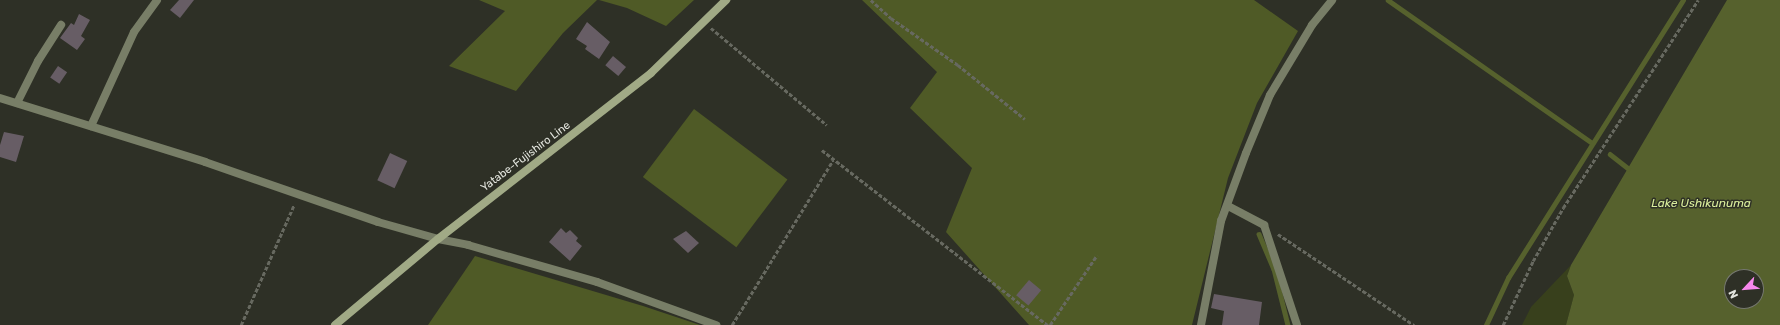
<!DOCTYPE html>
<html>
<head>
<meta charset="utf-8">
<style>
  body { margin:0 }
  #map { position:relative; width:1780px; height:325px; overflow:hidden; background:#2e3026; font-family:Rubik,sans-serif }
  div>[style] { position:absolute }
  [style*='--x'] { left:calc(var(--x)*1px); top:calc(var(--y)*1px); width:calc(var(--w)*1px); rotate:calc(var(--a)*1deg) }
  .green>* { inset:0; background:#38401c }
  .forest>* { inset:0; background:#4f5a26; transform-origin:0 0 }
  .water>* { inset:0; background:#56612d }
  .stream>* { height:4.5px; margin:-2.25px; padding:0 2.25px; transform-origin:2.25px; border-radius:2.25px; background:#56612d }
  .building>* { inset:0; background:#675d65; transform-origin:0 0 }
  .path>* { height:2.5px; margin-top:-1.25px; transform-origin:0; background:repeating-linear-gradient(90deg,#676960 0 4px,transparent 0 6px) }
  .minor>* { height:8px; margin:-4px; padding:0 4px; transform-origin:4px; border-radius:4px; background:#787e67 }
  .tertiary>* { height:8px; margin:-4px; padding:0 4px; transform-origin:4px; border-radius:4px; background:#787e67 }
  .secondary>* { height:8px; margin:-4px; padding:0 4px; transform-origin:4px; border-radius:4px; background:#a1aa86 }
  span { translate:-50% -50%; white-space:nowrap; text-align:center; line-height:1.15; -webkit-text-stroke:3px #2e3026; paint-order:stroke }
  .street-label { font-size:11px; color:#e3e5de }
  .water-label { font-size:12px; color:#dbef9d; font-style:italic }
  .north { position:absolute; left:1724px; top:269px; width:40px; height:40px; box-sizing:border-box; background:#2e3026; border:1px solid #767870; border-radius:50%; rotate:244deg; font-size:11px; font-weight:700; line-height:16px; text-align:center; color:#e3e5de }
  .north::after { content:''; display:block; margin:auto; width:14px; height:18px; background:#f788ec; clip-path:polygon(50% 0,100% 100%,50% 72%,0 100%) }
</style>
</head>
<body>
<div id="map">
  <div class="green">
    <div style="clip-path:polygon(1571px 265px,1567px 276px,1574px 295px,1566px 325px,1522px 325px,1531px 307px)"></div>
  </div>
  <div class="forest">
    <div style="clip-path:polygon(479px 0,597px 0,563px 33px,516px 91px,449px 66px,505px 11px)"></div>
    <div style="clip-path:polygon(599px 0,694px 0,666px 26px,627px 8px)"></div>
    <div style="clip-path:polygon(862px 0,1254px 0,1298px 31px,1257px 103px,1228px 178px,1192px 325px,1029px 325px,946px 232px,972px 168px,910px 108px,937px 72px)"></div>
    <div style="left:694px;top:109px;width:117px;height:85px;rotate:37deg"></div>
    <div style="clip-path:polygon(475px 256px,643px 306px,700px 325px,428px 325px)"></div>
  </div>
  <div class="water">
    <div style="clip-path:polygon(evenodd,1727px 0,1780px 0,1780px 325px,1566px 325px,1574px 295px,1567px 276px,1571px 265px,1727px 0,1732px 277px,1756px 277px,1756px 301px,1732px 301px,1732px 277px)"></div>
  </div>
  <div class="stream">
    <div style="--x:1388;--y:0;--w:249;--a:35"></div>
    <div style="--x:1610;--y:154;--w:23;--a:38"></div>
    <div style="--x:1259;--y:234;--w:38;--a:67"></div>
    <div style="--x:1274;--y:269;--w:58;--a:76"></div>
    <div style="--x:1486;--y:325;--w:52;--a:-64.9"></div>
    <div style="--x:1508;--y:278;--w:328;--a:-57.8"></div>
  </div>
  <div class="building">
    <div style="clip-path:polygon(179px 0,194px 0,180px 18px,170px 10px)"></div>
    <div style="clip-path:polygon(79px 14px,90px 20px,81px 36px,85px 39px,77px 50px,60px 38px,71px 23px,74px 25px)"></div>
    <div style="clip-path:polygon(587px 22px,610px 42px,599px 59px,585px 49px,587px 46px,576px 39px)"></div>
    <div style="left:613px;top:56px;width:17px;height:12px;rotate:40deg"></div>
    <div style="left:58px;top:66px;width:11px;height:14px;rotate:34deg"></div>
    <div style="clip-path:polygon(4px 132px,24px 136px,16px 162px,0 157px,0 145px)"></div>
    <div style="left:390px;top:153px;width:19px;height:30px;rotate:25deg"></div>
    <div style="clip-path:polygon(561px 228px,566px 233px,570px 230px,578px 238px,576px 241px,582px 246px,570px 261px,549px 242px)"></div>
    <div style="clip-path:polygon(686px 231px,699px 243px,688px 253px,673px 239px)"></div>
    <div style="left:1029px;top:280px;width:16px;height:20px;rotate:40deg"></div>
    <div style="clip-path:polygon(1214px 294px,1262px 302px,1259px 325px,1222px 325px,1224px 311px,1211px 308px)"></div>
  </div>
  <div class="path">
    <div style="--x:871;--y:0;--w:27;--a:42"></div>
    <div style="--x:891;--y:18;--w:82;--a:35"></div>
    <div style="--x:958;--y:65;--w:86;--a:38.9"></div>
    <div style="--x:711;--y:28;--w:151;--a:39.9"></div>
    <div style="--x:822;--y:150;--w:286;--a:37.8"></div>
    <div style="--x:1278;--y:234;--w:164;--a:33.8"></div>
    <div style="--x:241;--y:325;--w:131;--a:-66.2"></div>
    <div style="--x:732;--y:325;--w:193;--a:-58.5"></div>
    <div style="--x:1050;--y:325;--w:84;--a:-56.1"></div>
    <div style="--x:1503;--y:325;--w:71;--a:-64.9"></div>
    <div style="--x:1533;--y:261;--w:61;--a:-60.5"></div>
    <div style="--x:1563;--y:208;--w:248;--a:-57"></div>
  </div>
  <div class="minor">
    <div style="--x:17;--y:103;--w:47;--a:-63.4"></div>
    <div style="--x:38;--y:61;--w:43;--a:-57.4"></div>
    <div style="--x:91;--y:126;--w:103;--a:-65.4"></div>
    <div style="--x:134;--y:32;--w:39;--a:-54"></div>
    <div style="--x:1228;--y:206;--w:41;--a:27.8"></div>
    <div style="--x:1264;--y:225;--w:105;--a:71.7"></div>
    <div style="--x:438;--y:239;--w:31;--a:11"></div>
    <div style="--x:468;--y:245;--w:134;--a:16"></div>
    <div style="--x:597;--y:282;--w:127;--a:19.9"></div>
    <div style="--x:1201;--y:325;--w:106;--a:-79.1"></div>
    <div style="--x:1221;--y:221;--w:72;--a:-69.8"></div>
    <div style="--x:1246;--y:153;--w:63;--a:-67.5"></div>
    <div style="--x:1270;--y:95;--w:82;--a:-59"></div>
    <div style="--x:1312;--y:25;--w:32;--a:-51"></div>
  </div>
  <div class="tertiary">
    <div style="--x:0;--y:98;--w:215;--a:17.3"></div>
    <div style="--x:205;--y:162;--w:183;--a:19.1"></div>
    <div style="--x:378;--y:222;--w:62;--a:15.8"></div>
  </div>
  <div class="secondary">
    <div style="--x:335;--y:325;--w:134;--a:-39.9"></div>
    <div style="--x:438;--y:239;--w:270;--a:-37.9"></div>
    <div style="--x:651;--y:73;--w:105;--a:-44.2"></div>
  </div>
  <div class="street-label">
    <span style="left:526px;top:157px;rotate:-37deg">Yatabe-Fujishiro Line</span>
  </div>
  <div class="water-label">
    <span style="left:1701px;top:204px">Lake Ushikunuma</span>
  </div>
  <div class="north">N</div>
</div>
</body>
</html>
